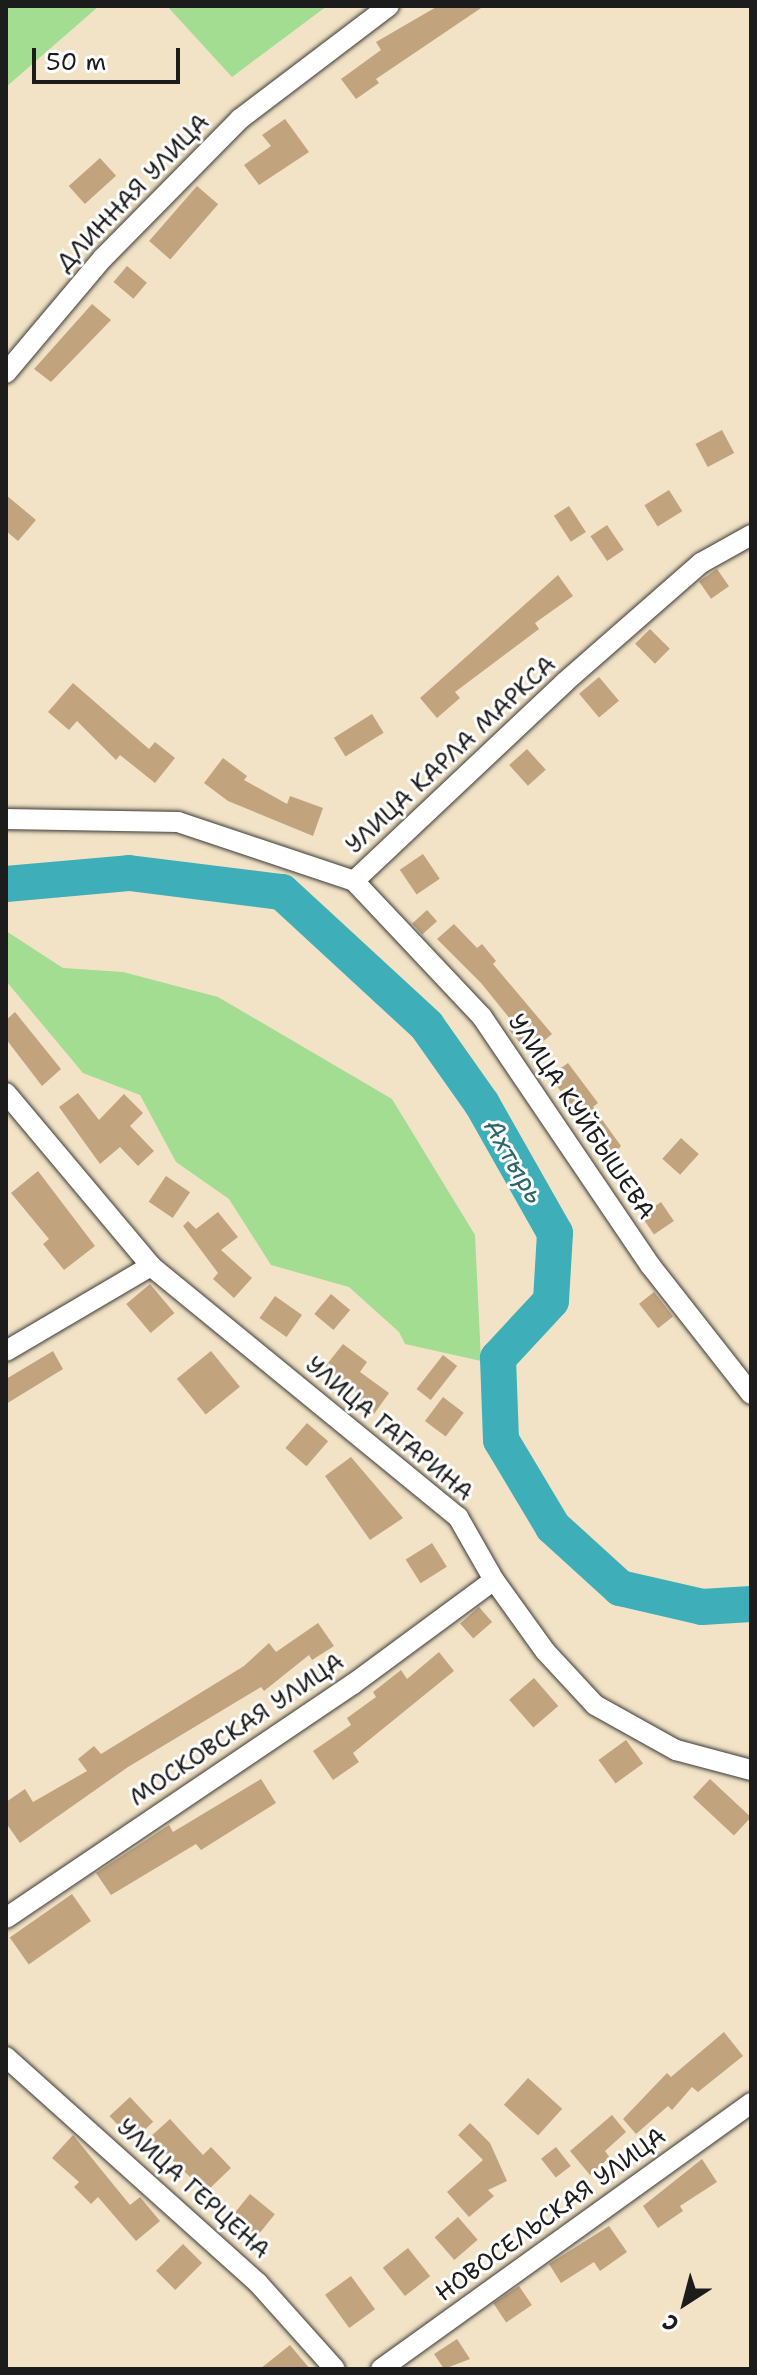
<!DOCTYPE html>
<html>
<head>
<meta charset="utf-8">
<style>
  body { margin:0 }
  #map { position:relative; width:757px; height:2375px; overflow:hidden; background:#f2e3c6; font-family:"Shantell Sans",sans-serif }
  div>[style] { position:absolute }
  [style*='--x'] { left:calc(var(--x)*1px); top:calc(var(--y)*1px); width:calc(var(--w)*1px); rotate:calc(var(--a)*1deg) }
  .green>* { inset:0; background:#a2dd91 }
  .river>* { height:36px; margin:-18px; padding:0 18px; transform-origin:18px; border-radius:18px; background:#3eafb8 }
  .building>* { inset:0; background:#c1a37e; transform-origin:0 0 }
  .roads { filter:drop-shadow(0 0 2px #3c3a36) drop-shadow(0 0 2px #3c3a36) }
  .minor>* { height:20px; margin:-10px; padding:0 10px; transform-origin:10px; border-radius:10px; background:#fff }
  span { translate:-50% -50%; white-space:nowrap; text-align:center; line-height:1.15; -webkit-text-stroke:6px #fff; paint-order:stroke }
  .street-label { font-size:24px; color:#1c1c1c }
  .water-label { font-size:26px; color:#2d666a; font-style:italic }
  .frame { position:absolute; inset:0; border:8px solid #1c1c1c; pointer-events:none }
  .north { position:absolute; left:645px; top:2263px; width:80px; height:80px; -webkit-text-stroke:6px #fff; paint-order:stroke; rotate:216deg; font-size:22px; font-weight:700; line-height:32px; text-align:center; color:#1c1c1c }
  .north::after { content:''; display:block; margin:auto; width:28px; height:36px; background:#1c1c1c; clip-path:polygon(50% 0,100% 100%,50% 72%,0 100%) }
  .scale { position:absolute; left:32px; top:48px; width:148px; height:36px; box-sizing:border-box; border:4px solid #1c1c1c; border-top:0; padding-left:10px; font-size:24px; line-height:28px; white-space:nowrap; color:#1c1c1c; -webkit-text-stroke:6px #fff; paint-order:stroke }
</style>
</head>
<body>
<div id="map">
  <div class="green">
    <div style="clip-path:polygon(6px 6px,99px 6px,6px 87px)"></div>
    <div style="clip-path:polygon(167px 6px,327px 6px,232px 77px)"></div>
    <div style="clip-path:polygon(6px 931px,63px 968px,123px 972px,218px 997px,392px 1099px,475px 1235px,481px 1361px,405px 1344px,399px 1332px,349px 1287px,271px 1265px,229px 1199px,176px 1162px,140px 1095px,83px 1073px,6px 981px)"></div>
  </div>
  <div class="river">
    <div style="--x:6;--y:884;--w:123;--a:-5.1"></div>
    <div style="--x:129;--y:873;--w:154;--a:7.1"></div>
    <div style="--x:282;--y:892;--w:197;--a:42.7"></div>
    <div style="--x:427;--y:1026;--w:95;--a:54.8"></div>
    <div style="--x:482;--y:1104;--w:148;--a:60.5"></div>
    <div style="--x:555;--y:1233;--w:68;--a:93.4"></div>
    <div style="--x:551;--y:1301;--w:78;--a:132.9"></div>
    <div style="--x:498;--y:1358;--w:82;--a:87.9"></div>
    <div style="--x:501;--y:1440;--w:101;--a:59.1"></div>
    <div style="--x:553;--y:1527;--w:91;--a:42.3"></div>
    <div style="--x:620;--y:1588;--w:84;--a:13"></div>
    <div style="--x:702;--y:1607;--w:49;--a:-3.5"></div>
  </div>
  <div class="building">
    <div style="clip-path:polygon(438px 6px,484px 6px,376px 79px,379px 83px,356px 99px,341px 79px,381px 50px,376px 42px)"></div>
    <div style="clip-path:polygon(285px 119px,309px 152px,259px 185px,244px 165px,271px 146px,262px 135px)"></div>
    <div style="left:100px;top:158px;width:24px;height:42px;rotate:48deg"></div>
    <div style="left:197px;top:186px;width:28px;height:73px;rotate:41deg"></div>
    <div style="left:127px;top:266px;width:26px;height:21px;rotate:40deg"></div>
    <div style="clip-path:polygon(92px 304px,111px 320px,51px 382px,34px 369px)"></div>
    <div style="left:722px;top:430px;width:26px;height:30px;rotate:62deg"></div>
    <div style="left:669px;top:490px;width:25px;height:29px;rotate:58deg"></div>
    <div style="clip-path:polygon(6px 495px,36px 520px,18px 541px,6px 531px)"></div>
    <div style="left:569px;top:506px;width:31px;height:18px;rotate:57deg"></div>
    <div style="left:607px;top:525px;width:30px;height:20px;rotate:56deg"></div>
    <div style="left:717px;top:569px;width:21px;height:22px;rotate:55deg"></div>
    <div style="clip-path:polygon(558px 575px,573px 596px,535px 623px,539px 629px,455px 692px,460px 698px,437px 718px,420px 698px)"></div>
    <div style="left:650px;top:629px;width:28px;height:21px;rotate:45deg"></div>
    <div style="left:599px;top:677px;width:31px;height:26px;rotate:50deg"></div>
    <div style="clip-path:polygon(73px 683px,149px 749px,155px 742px,175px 758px,155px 783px,120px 755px,116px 760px,77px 721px,69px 730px,48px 712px)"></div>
    <div style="left:372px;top:714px;width:22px;height:45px;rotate:58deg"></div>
    <div style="left:527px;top:749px;width:28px;height:24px;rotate:48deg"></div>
    <div style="clip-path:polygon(223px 758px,247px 776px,244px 780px,287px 804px,290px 796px,323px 808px,313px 836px,228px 801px,204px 783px)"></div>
    <div style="left:423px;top:854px;width:30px;height:28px;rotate:56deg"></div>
    <div style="left:427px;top:910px;width:15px;height:20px;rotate:48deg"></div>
    <div style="clip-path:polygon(454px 924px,477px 948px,482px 944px,496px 961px,493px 964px,552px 1034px,529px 1053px,509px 1030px,515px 1025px,481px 983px,437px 939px)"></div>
    <div style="clip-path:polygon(15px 1012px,61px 1069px,42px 1086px,6px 1039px,6px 1020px)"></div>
    <div style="clip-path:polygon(568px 1063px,598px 1103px,593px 1107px,621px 1146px,608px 1160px,585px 1139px,590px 1134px,550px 1076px)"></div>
    <div style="clip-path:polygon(78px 1093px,99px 1120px,124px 1094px,143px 1113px,130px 1126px,154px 1151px,138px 1166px,120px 1147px,100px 1164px,59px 1107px)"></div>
    <div style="left:681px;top:1138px;width:24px;height:28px;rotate:42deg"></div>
    <div style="clip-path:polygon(38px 1171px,95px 1246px,64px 1270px,43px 1244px,49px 1239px,11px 1193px)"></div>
    <div style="left:166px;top:1176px;width:29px;height:31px;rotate:34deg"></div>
    <div style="left:661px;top:1202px;width:23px;height:24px;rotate:56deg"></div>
    <div style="clip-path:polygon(218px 1212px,238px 1237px,221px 1250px,252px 1278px,234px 1298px,213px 1279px,218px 1273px,183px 1226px,188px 1221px,196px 1229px)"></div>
    <div style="left:150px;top:1284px;width:38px;height:31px;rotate:50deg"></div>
    <div style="left:654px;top:1292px;width:31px;height:19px;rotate:52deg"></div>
    <div style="left:331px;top:1294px;width:25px;height:26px;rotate:40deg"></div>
    <div style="left:275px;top:1296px;width:33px;height:27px;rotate:35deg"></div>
    <div style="clip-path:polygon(343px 1344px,367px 1362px,360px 1372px,389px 1393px,374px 1414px,354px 1400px,358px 1394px,324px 1368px)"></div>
    <div style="clip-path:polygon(53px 1351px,63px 1369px,6px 1404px,6px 1379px)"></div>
    <div style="left:211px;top:1351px;width:46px;height:44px;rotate:51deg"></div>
    <div style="left:443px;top:1355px;width:18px;height:43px;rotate:38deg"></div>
    <div style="left:443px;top:1397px;width:26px;height:30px;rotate:37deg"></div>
    <div style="left:307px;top:1423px;width:28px;height:33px;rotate:41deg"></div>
    <div style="clip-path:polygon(351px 1457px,403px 1518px,370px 1540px,325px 1476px)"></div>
    <div style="left:432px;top:1543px;width:28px;height:31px;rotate:58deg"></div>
    <div style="left:479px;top:1607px;width:20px;height:25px;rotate:49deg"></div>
    <div style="clip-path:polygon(318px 1623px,334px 1646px,312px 1660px,309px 1655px,264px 1691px,261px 1687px,128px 1767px,20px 1843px,6px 1823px,6px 1802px,25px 1789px,33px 1802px,87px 1771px,78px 1759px,94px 1746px,101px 1754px,244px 1666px,269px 1643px,276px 1652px)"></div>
    <div style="clip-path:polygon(439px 1652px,454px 1671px,353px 1753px,359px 1762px,333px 1780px,313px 1751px,351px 1725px,347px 1718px,376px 1697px,373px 1692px,401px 1670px,407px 1679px)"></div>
    <div style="left:534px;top:1678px;width:37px;height:33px;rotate:49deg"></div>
    <div style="left:626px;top:1740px;width:29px;height:34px;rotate:54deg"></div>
    <div style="clip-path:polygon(261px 1779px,276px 1803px,201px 1850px,196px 1844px,111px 1895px,96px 1873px,169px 1825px,173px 1832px)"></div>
    <div style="left:710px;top:1779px;width:56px;height:25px;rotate:43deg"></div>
    <div style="left:72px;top:1894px;width:33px;height:76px;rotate:55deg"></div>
    <div style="clip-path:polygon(724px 2032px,743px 2056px,698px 2092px,692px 2087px,672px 2110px,668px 2106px,636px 2134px,623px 2119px,667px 2073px,671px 2077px)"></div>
    <div style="left:528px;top:2078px;width:46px;height:36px;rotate:42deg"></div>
    <div style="left:130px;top:2097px;width:34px;height:28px;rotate:47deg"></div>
    <div style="clip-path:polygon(612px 2115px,626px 2132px,605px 2151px,610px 2158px,590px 2175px,570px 2151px)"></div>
    <div style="clip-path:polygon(170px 2119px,203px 2155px,211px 2147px,231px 2168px,206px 2192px,149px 2138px)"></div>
    <div style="clip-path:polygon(470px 2123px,490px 2143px,507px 2181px,488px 2190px,494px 2196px,469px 2217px,447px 2192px,483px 2160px,458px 2135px)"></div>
    <div style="clip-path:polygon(73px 2135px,130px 2205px,140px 2197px,160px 2221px,136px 2241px,98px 2197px,91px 2204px,74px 2187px,79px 2182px,52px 2158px)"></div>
    <div style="left:556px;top:2147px;width:24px;height:19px;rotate:52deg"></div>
    <div style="clip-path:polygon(702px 2159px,717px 2182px,680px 2206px,683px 2211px,658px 2228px,643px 2206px)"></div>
    <div style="left:250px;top:2194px;width:32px;height:28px;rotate:39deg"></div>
    <div style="left:458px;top:2217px;width:30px;height:31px;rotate:49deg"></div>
    <div style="clip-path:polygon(609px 2226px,627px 2252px,600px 2271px,594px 2262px,561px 2283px,549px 2264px)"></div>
    <div style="left:183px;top:2244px;width:27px;height:38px;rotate:45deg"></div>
    <div style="left:408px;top:2248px;width:36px;height:32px;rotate:52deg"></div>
    <div style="left:351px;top:2276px;width:41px;height:32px;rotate:54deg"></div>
    <div style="left:519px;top:2286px;width:23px;height:31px;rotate:56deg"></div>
    <div style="clip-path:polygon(457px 2339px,470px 2359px,444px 2369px,434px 2354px)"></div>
    <div style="clip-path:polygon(290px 2345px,310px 2369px,260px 2369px)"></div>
  </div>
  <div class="roads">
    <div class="minor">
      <div style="--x:6;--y:373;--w:150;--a:-49.9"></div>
      <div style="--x:103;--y:258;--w:195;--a:-45.4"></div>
      <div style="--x:240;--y:119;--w:187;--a:-37.2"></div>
      <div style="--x:6;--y:819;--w:172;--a:1"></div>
      <div style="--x:178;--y:822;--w:186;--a:18.5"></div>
      <div style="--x:354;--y:881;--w:290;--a:-43.3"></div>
      <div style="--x:565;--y:682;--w:181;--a:-41.2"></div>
      <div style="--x:701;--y:563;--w:57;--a:-29.2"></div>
      <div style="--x:354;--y:881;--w:187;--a:46.7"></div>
      <div style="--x:482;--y:1017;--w:300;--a:55.9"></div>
      <div style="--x:650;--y:1265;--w:164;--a:51.9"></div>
      <div style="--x:6;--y:1093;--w:226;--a:50"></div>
      <div style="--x:151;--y:1266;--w:397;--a:39.3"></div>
      <div style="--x:458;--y:1517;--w:73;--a:60.3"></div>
      <div style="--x:494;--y:1580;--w:87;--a:54.3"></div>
      <div style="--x:545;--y:1651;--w:74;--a:47.2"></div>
      <div style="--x:595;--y:1705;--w:93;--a:29.1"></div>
      <div style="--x:676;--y:1750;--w:78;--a:14.9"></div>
      <div style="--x:6;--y:1351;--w:168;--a:-30.4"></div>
      <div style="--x:6;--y:1918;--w:419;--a:-34"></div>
      <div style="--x:353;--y:1684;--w:175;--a:-36.4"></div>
      <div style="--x:6;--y:2057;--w:338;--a:41.9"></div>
      <div style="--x:258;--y:2283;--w:115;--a:48.2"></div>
      <div style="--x:381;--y:2369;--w:456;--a:-35.7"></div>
    </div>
  </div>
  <div class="street-label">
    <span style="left:133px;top:193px;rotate:-46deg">ДЛИННАЯ УЛИЦА</span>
    <span style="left:451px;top:755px;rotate:-43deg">УЛИЦА КАРЛА МАРКСА</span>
    <span style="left:581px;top:1117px;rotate:56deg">УЛИЦА КУЙБЫШЕВА</span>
    <span style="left:389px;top:1429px;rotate:40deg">УЛИЦА ГАГАРИНА</span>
    <span style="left:237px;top:1730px;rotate:-34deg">МОСКОВСКАЯ УЛИЦА</span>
    <span style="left:193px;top:2189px;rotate:42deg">УЛИЦА ГЕРЦЕНА</span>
    <span style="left:551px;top:2215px;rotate:-36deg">НОВОСЕЛЬСКАЯ УЛИЦА</span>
  </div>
  <div class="water-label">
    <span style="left:514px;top:1161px;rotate:60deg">Ахтырь</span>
  </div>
  <div class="frame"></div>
  <div class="north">С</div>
  <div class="scale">50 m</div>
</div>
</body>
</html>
